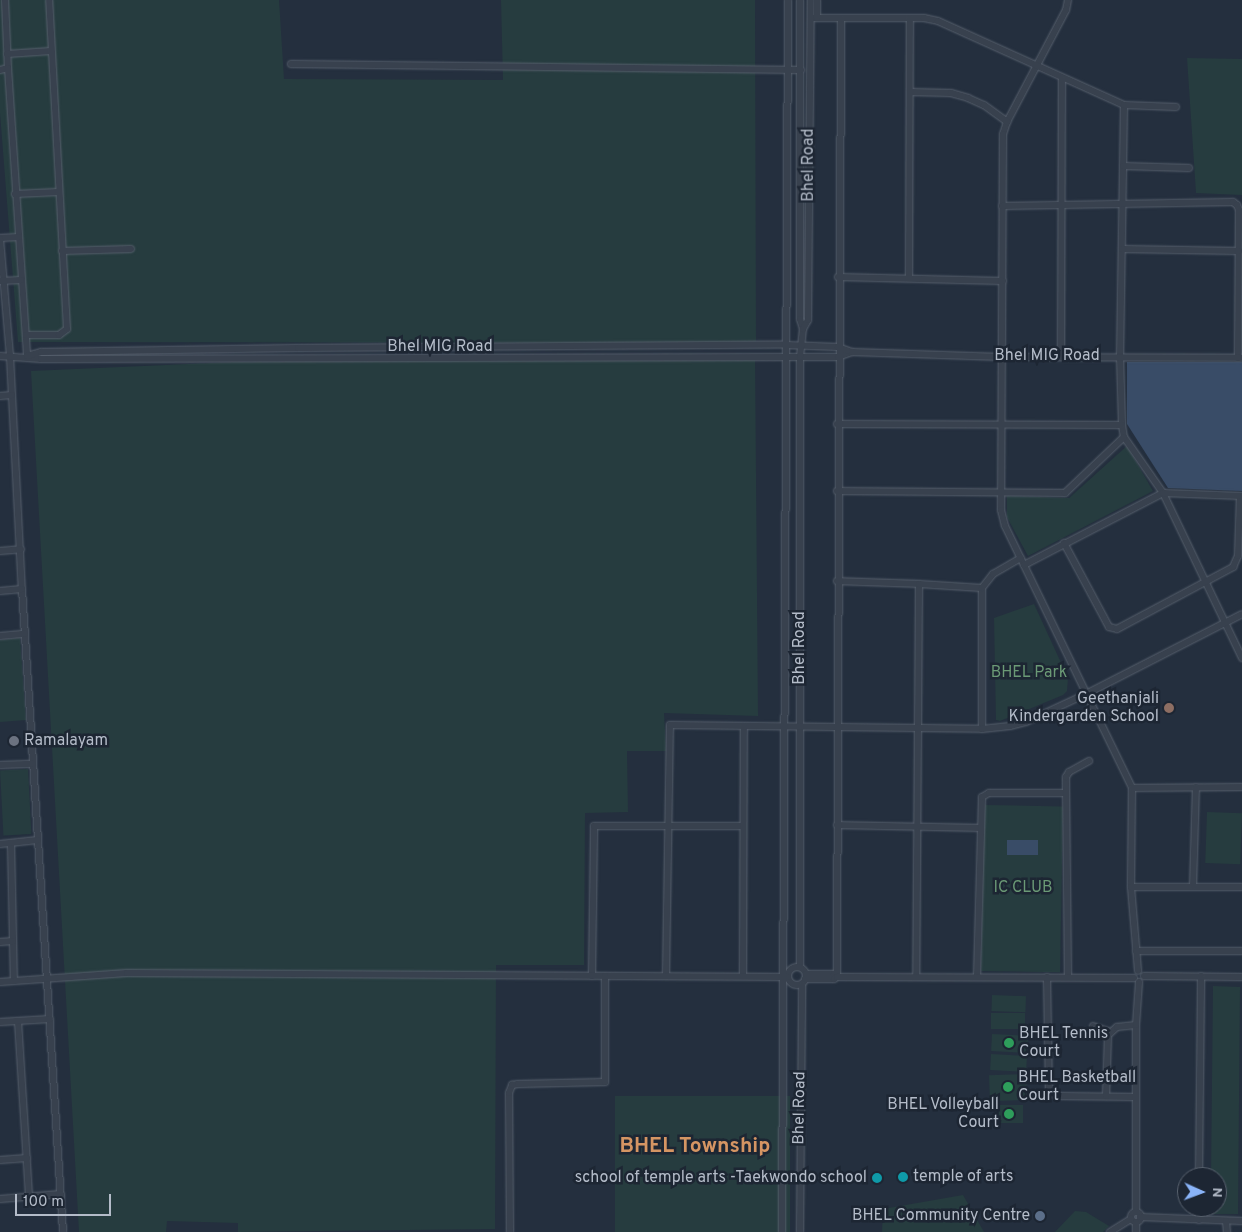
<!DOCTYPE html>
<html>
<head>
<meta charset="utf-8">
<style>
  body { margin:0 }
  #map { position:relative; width:1242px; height:1232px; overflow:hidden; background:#242f3e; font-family:Overpass,sans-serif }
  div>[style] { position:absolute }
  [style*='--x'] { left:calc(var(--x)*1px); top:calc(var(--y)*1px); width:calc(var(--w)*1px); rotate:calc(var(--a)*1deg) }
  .green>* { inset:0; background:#263c3f; transform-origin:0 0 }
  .water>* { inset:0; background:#394c67; transform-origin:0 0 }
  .roads { filter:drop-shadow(0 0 1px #565f6c) drop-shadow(0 0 1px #565f6c) }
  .minor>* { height:6px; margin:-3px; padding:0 3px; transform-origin:3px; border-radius:3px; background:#38414e }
  .minor>.ring { margin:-3px; padding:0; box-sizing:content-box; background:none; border:6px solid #38414e; border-radius:50% }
  .dots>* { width:14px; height:14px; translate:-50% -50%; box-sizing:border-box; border:2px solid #1d2633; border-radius:50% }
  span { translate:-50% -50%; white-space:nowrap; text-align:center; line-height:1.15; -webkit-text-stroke:5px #1d2633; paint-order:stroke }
  .street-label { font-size:16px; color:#b4bcc9 }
  .park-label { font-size:16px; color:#6b9a76 }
  .poi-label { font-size:16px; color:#b4bcc9 }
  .right { translate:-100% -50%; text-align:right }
  .left { translate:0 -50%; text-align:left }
  .district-label { font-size:21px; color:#d59563; font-weight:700 }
  .north { position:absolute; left:1177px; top:1167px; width:50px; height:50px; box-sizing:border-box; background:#1d2633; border:1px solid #59626f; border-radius:50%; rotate:92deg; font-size:14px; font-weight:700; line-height:20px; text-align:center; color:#b4bcc9 }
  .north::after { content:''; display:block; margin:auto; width:18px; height:22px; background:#8ab4f8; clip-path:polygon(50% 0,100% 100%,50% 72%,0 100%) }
  .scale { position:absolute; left:15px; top:1194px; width:96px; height:22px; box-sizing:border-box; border:2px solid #b4bcc9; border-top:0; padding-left:6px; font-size:15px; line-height:18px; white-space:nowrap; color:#b4bcc9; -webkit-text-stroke:4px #1d2633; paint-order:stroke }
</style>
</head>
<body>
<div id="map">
  <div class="green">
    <div style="clip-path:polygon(0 0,279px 0,284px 79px,503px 80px,501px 0,755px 0,756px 343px,18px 342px,0 113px)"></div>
    <div style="clip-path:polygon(1187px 58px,1242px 59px,1242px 219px,1242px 195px,1196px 193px)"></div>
    <div style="clip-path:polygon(755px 356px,758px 716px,664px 713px,666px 751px,627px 751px,628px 812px,585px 813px,584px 965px,496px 965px,495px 1229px,238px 1232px,238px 1223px,167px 1221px,166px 1232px,79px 1232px,31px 371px,298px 359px)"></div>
    <div style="clip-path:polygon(1127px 446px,1153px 491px,1028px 556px,1007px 517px,1007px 496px,1069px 498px)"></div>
    <div style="clip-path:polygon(1034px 604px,1068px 678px,1067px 691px,1063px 695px,1000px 721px,996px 720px,994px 618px)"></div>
    <div style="clip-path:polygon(20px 638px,26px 720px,0 722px,0 640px)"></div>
    <div style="left:28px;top:769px;width:65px;height:28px;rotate:87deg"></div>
    <div style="left:984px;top:805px;width:79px;height:166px;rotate:1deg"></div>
    <div style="left:1207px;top:812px;width:35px;height:51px;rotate:2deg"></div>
    <div style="clip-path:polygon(1213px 986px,1240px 987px,1238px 1214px,1211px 1214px,1211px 1207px,1217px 1207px,1217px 1177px,1211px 1177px)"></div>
    <div style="left:992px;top:995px;width:34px;height:16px;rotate:2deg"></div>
    <div style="left:991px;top:1013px;width:34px;height:16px"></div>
    <div style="left:992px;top:1034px;width:36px;height:17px;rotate:3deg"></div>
    <div style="left:991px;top:1054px;width:36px;height:16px;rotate:3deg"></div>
    <div style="left:1026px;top:1074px;width:26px;height:37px;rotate:88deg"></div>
    <div style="left:615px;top:1096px;width:175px;height:136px"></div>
    <div style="left:995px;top:1105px;width:28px;height:18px"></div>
    <div style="clip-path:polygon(963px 1195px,984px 1232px,882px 1232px,883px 1209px)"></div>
    <div style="clip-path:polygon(1075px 1211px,1086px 1212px,1109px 1226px,1103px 1232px,1055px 1232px)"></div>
  </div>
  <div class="water">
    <div style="clip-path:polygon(1127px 362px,1242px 362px,1242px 491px,1168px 488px,1127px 424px)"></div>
    <div style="left:1038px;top:840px;width:15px;height:31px;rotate:90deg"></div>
  </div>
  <div class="roads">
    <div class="minor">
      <div style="--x:5;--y:0;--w:68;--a:87.5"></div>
      <div style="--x:800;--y:0;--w:319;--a:90"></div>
      <div style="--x:800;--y:319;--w:10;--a:73"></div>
      <div style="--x:1068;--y:0;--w:10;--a:101"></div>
      <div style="--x:1066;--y:10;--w:127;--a:117.8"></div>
      <div style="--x:1007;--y:122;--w:13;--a:108"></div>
      <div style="--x:1003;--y:134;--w:376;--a:90.3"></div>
      <div style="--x:1001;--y:510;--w:16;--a:76"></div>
      <div style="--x:1005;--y:526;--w:291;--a:64.1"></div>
      <div style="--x:1132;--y:788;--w:99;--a:90.6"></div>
      <div style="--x:1131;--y:887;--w:84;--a:85.2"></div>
      <div style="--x:811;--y:18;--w:113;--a:0"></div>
      <div style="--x:924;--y:18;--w:14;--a:12"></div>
      <div style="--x:938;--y:21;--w:204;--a:24.3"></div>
      <div style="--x:1124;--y:105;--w:251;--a:90.9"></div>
      <div style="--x:1120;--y:356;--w:69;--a:88.3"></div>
      <div style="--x:1122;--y:425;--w:12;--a:81"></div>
      <div style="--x:1124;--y:437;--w:68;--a:55.1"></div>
      <div style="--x:1163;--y:493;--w:183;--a:64.4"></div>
      <div style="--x:817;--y:18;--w:18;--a:-90"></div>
      <div style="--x:7;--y:54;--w:44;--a:-3.9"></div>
      <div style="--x:291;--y:64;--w:510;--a:0.67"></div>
      <div style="--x:0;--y:70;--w:8;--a:-14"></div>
      <div style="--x:8;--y:68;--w:289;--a:86.2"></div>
      <div style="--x:910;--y:92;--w:41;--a:1.4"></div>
      <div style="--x:951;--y:93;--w:18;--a:16"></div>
      <div style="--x:968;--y:98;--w:17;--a:24"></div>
      <div style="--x:984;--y:105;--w:29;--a:36"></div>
      <div style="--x:1124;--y:105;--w:52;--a:2.2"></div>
      <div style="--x:1123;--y:166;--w:66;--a:1.7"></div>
      <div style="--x:15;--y:194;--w:43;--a:-2.7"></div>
      <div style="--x:1002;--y:206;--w:231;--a:-1"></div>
      <div style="--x:1233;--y:202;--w:5;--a:37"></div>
      <div style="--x:1237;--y:205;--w:5;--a:68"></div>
      <div style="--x:1239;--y:210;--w:148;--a:90.4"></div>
      <div style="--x:0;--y:238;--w:19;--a:-3"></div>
      <div style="--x:0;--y:239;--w:117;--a:85.1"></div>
      <div style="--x:10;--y:356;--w:233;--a:87.1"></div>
      <div style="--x:22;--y:589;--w:644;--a:86.35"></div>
      <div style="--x:1122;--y:249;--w:117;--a:1"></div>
      <div style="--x:62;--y:251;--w:69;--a:-1.7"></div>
      <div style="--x:838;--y:277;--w:165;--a:1.4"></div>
      <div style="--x:909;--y:278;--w:260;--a:-89.8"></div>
      <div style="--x:0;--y:281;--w:21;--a:-3"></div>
      <div style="--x:26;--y:335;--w:33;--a:0"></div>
      <div style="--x:59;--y:335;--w:10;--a:-37"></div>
      <div style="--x:67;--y:329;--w:329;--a:-93.1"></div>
      <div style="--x:0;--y:356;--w:41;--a:4.2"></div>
      <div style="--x:41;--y:359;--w:759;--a:-0.15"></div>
      <div style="--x:800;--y:357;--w:38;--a:0"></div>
      <div style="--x:838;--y:357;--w:15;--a:-20"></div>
      <div style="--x:27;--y:356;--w:15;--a:-16"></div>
      <div style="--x:41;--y:352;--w:257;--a:-0.9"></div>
      <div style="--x:298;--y:348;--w:488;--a:-0.4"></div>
      <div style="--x:786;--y:345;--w:52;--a:2.2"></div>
      <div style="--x:838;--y:347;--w:15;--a:20"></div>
      <div style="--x:852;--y:352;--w:150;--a:1.9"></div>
      <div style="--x:1002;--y:357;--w:240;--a:0.2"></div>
      <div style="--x:1061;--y:356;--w:278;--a:-89.8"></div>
      <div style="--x:0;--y:396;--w:12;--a:-5"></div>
      <div style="--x:837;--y:424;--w:285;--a:0.2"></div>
      <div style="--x:837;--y:491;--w:228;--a:0.5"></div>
      <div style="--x:1065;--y:493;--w:81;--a:-43.5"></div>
      <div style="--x:1064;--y:543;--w:95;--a:61.8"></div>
      <div style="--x:1109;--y:627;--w:8;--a:14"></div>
      <div style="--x:1117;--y:629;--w:132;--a:-28.1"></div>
      <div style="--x:1233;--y:567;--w:12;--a:-66"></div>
      <div style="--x:1238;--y:556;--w:60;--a:-88.1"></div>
      <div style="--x:0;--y:551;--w:21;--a:-5"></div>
      <div style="--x:1024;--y:565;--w:157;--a:-27.4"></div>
      <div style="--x:1163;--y:493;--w:79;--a:2.2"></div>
      <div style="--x:837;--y:581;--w:82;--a:2.1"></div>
      <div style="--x:919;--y:584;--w:393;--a:90.4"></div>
      <div style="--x:919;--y:584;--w:63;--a:3.6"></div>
      <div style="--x:0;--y:591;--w:22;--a:-5"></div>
      <div style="--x:0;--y:636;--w:25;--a:-5"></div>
      <div style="--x:982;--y:729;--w:141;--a:-90"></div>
      <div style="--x:982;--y:588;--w:18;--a:-52"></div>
      <div style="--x:993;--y:574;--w:32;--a:-30"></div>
      <div style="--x:0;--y:765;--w:33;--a:-2"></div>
      <div style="--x:1132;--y:788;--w:110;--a:-0.5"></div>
      <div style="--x:837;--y:825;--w:143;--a:1.2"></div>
      <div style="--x:11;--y:843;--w:138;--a:88.8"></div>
      <div style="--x:0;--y:844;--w:38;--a:-6"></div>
      <div style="--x:1131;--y:887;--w:111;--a:0"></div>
      <div style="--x:1193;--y:887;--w:100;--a:-88.3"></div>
      <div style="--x:0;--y:942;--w:13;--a:-4"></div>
      <div style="--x:1136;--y:951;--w:106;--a:0"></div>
      <div style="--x:800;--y:967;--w:610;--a:-90"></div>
      <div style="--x:800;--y:357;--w:28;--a:-84"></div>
      <div style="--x:803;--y:329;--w:10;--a:-61"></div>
      <div style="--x:808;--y:320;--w:320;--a:-89.5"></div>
      <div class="ring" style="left:788px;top:967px;width:12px;height:12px"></div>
      <div style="--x:806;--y:974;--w:28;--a:0"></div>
      <div style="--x:834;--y:974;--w:4;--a:45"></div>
      <div style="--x:592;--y:976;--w:150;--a:-89.2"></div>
      <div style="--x:594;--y:826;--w:149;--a:0"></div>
      <div style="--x:666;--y:976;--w:251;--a:-89.1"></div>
      <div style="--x:670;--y:725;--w:312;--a:0.7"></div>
      <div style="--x:982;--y:729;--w:28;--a:-6"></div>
      <div style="--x:1010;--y:726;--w:16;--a:-14"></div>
      <div style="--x:1026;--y:722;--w:66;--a:-25"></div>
      <div style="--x:1086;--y:694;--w:175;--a:-27.1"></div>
      <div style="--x:743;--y:976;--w:250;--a:-89.8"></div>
      <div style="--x:1144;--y:976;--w:98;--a:0.6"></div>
      <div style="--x:837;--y:977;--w:959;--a:-89.76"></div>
      <div style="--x:977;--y:977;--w:180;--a:-88.4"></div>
      <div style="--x:982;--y:797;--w:8;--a:-30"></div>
      <div style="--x:989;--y:793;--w:77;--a:0"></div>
      <div style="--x:1047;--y:977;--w:112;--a:89"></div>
      <div style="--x:1049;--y:1089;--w:6;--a:59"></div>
      <div style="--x:1052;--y:1094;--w:8;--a:14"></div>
      <div style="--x:1060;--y:1096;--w:75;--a:0.8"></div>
      <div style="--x:1068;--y:977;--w:200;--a:-90.6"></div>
      <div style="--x:1066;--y:777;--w:6;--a:-59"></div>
      <div style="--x:1069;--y:772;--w:23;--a:-29"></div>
      <div style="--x:805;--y:979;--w:29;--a:0"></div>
      <div style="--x:834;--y:979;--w:4;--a:-34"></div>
      <div style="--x:837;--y:977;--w:297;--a:0.2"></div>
      <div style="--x:0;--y:982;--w:127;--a:-4.1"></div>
      <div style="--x:127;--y:973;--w:661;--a:0.35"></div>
      <div style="--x:18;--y:1021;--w:176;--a:86.4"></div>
      <div style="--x:0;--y:1022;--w:50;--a:-3.4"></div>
      <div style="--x:1093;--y:1026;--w:18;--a:19"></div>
      <div style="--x:1106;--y:1096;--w:61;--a:-88.1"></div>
      <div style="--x:1108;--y:1035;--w:12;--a:-42"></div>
      <div style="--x:1117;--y:1027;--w:19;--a:-6"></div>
      <div style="--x:0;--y:1160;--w:27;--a:-4"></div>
      <div style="--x:1199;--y:1177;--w:201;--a:-89.4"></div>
      <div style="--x:0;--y:1199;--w:61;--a:-4.7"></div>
      <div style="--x:1136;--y:1212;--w:187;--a:-90"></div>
      <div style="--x:1136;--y:1025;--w:43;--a:-86"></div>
      <div class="ring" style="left:1131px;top:1212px;width:4px;height:4px"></div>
      <div style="--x:1140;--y:1217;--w:102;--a:2.2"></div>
      <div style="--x:1199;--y:1220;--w:13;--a:-90"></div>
      <div style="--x:1226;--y:1221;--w:11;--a:85"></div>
      <div style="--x:510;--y:1232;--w:139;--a:-90.4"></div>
      <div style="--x:509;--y:1093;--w:9;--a:-69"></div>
      <div style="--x:512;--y:1085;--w:6;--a:-9"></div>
      <div style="--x:518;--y:1084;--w:87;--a:-1.3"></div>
      <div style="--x:605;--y:1082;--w:106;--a:-90"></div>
      <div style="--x:782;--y:1232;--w:1232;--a:-89.72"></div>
      <div style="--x:800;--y:1232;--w:248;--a:-89.5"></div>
      <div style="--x:1110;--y:1232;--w:25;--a:-32"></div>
      <div style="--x:1136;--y:1232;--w:10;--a:-90"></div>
    </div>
  </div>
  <div class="dots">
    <div style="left:1169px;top:708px;background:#8d6e63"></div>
    <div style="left:14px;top:741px;background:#6b7280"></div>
    <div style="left:1009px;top:1043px;background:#2e9e5b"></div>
    <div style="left:1008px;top:1087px;background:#2e9e5b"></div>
    <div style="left:1009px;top:1114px;background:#2e9e5b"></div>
    <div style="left:903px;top:1177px;background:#0f9aa8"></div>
    <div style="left:877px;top:1178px;background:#0f9aa8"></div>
    <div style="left:1040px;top:1216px;background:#5c6f8a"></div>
  </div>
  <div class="street-label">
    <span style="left:809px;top:165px;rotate:-90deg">Bhel Road</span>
    <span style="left:440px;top:347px">Bhel MIG Road</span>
    <span style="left:1047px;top:356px">Bhel MIG Road</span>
    <span style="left:800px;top:648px;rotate:-90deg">Bhel Road</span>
    <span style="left:800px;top:1108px;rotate:-89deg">Bhel Road</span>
  </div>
  <div class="park-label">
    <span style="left:1029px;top:673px">BHEL Park</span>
    <span style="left:1023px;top:888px">IC CLUB</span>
  </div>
  <div class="poi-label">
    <span class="right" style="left:1159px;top:708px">Geethanjali<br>Kindergarden School</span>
    <span class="left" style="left:24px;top:741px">Ramalayam</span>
    <span class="left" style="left:1019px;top:1043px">BHEL Tennis<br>Court</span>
    <span class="left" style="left:1018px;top:1087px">BHEL Basketball<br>Court</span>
    <span class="right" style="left:999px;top:1114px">BHEL Volleyball<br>Court</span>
    <span class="left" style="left:913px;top:1177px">temple of arts</span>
    <span class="right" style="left:867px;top:1178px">school of temple arts -Taekwondo school</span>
    <span class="right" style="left:1030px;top:1216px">BHEL Community Centre</span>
  </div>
  <div class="district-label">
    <span style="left:695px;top:1147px">BHEL Township</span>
  </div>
  <div class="north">N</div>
  <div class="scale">100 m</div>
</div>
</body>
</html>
